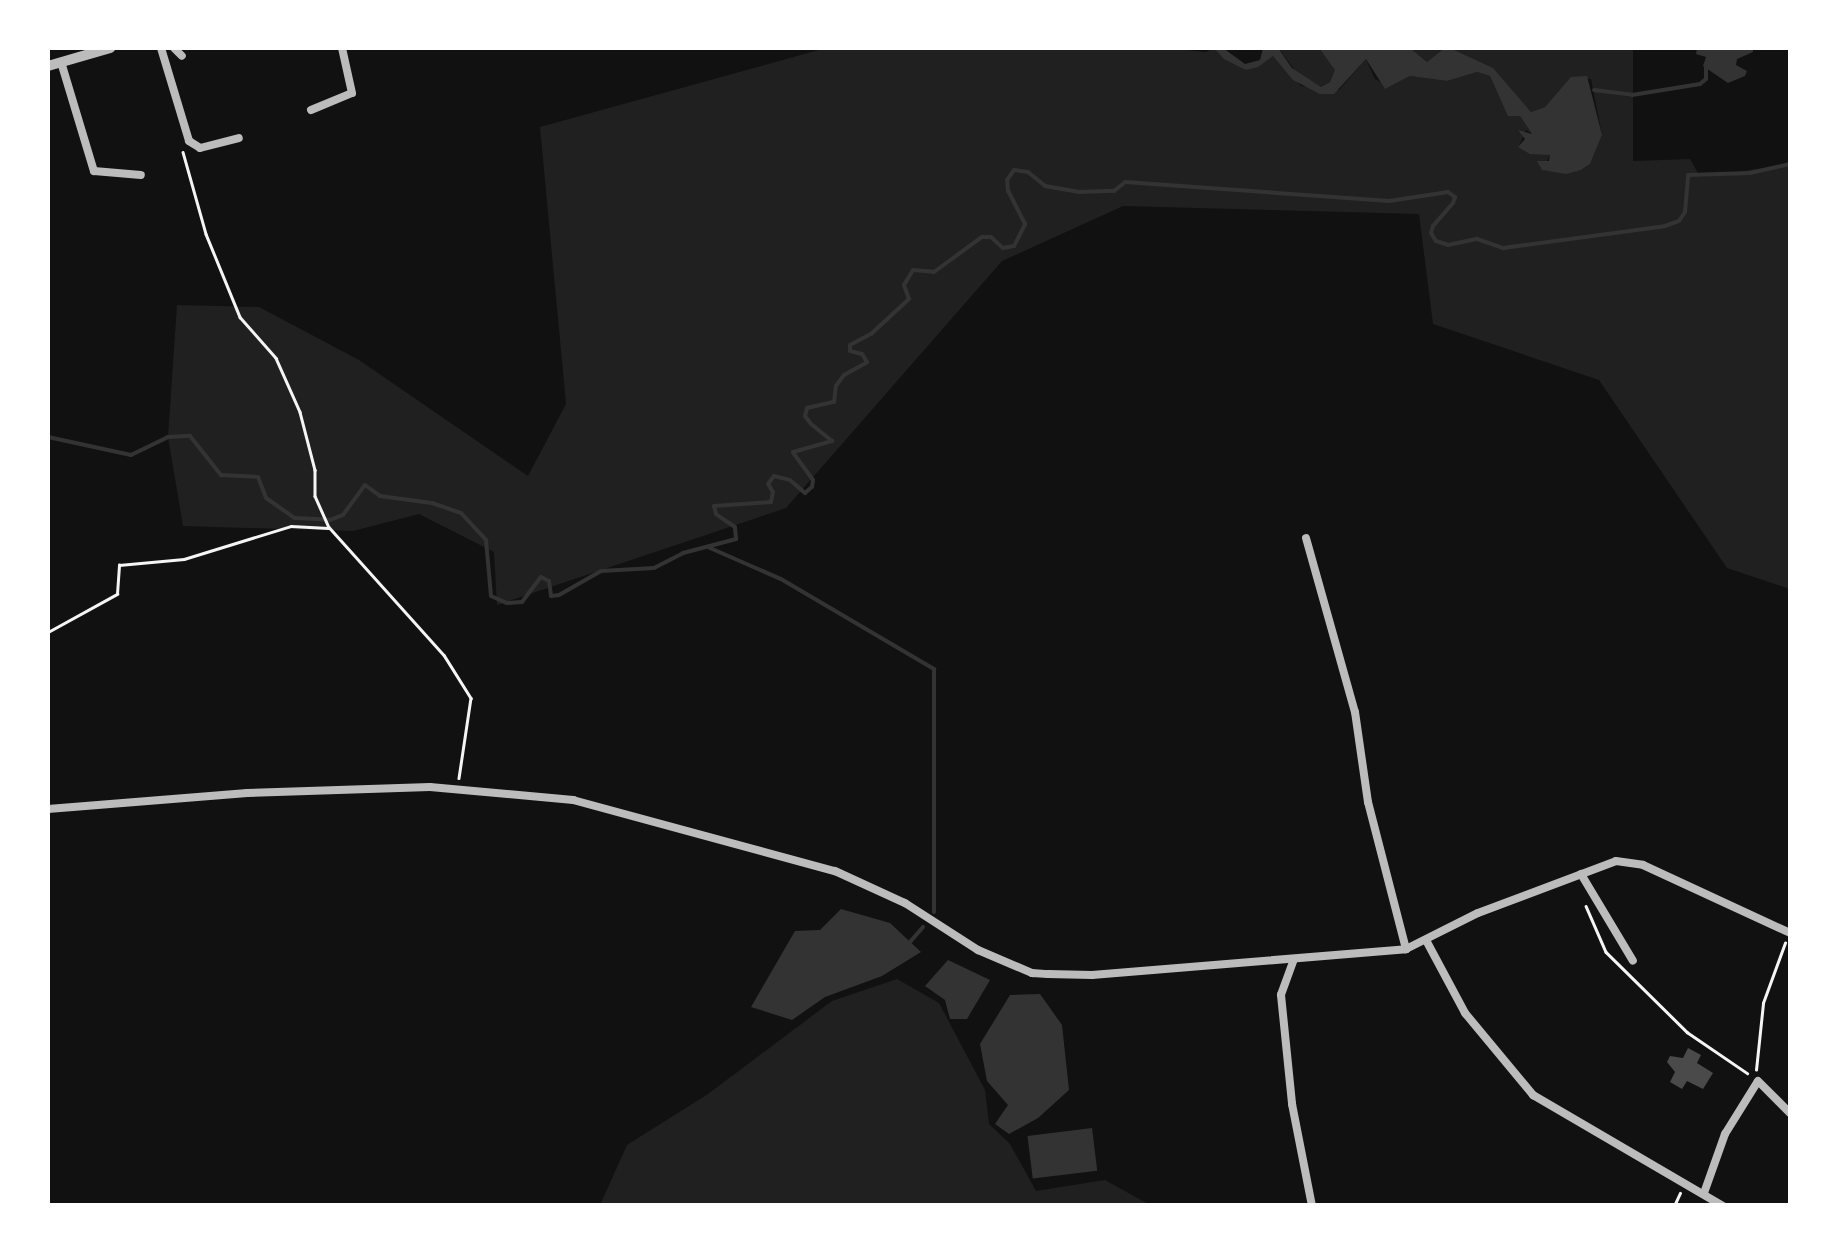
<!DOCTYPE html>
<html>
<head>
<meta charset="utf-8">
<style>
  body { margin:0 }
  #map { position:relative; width:1838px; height:1253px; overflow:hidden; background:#111; font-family:"PT Serif",serif }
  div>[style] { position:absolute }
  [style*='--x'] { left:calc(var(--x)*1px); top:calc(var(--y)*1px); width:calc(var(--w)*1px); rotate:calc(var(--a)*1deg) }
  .green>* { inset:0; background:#202020 }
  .water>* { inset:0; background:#333; transform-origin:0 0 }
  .stream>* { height:4px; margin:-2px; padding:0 2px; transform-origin:2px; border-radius:2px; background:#333 }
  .building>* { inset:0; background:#4a4a4a }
  .path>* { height:2.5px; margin:-1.25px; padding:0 1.25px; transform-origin:1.25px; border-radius:1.25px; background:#f5f5f5 }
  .minor>* { height:8px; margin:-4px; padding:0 4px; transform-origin:4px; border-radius:4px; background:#bcbcbc }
  .tertiary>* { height:10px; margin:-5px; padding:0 5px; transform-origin:5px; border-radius:5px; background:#bcbcbc }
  span { translate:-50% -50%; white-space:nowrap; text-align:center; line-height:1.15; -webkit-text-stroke:8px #fff; paint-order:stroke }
  .frame { position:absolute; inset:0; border:50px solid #fff; pointer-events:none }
</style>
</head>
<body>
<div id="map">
  <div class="green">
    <div style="clip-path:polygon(826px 48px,1164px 48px,1206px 52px,1214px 48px,1246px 70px,1273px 56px,1301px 86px,1339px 90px,1366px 59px,1375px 79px,1389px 87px,1410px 76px,1447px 81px,1477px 72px,1490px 76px,1511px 116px,1520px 116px,1532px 134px,1526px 130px,1519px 146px,1550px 155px,1543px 170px,1562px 172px,1581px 170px,1590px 164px,1602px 135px,1591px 79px,1571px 78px,1545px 107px,1531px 112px,1508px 88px,1453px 50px,1442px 50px,1427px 62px,1410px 48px,1633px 48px,1633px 161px,1690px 159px,1698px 173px,1710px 176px,1790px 164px,1790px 589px,1727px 568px,1599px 380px,1433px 324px,1419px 214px,1123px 206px,1002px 261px,786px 508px,497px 605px,494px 552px,419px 514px,353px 531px,183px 526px,168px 437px,177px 305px,259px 307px,359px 360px,528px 476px,566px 404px,540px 127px)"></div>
    <div style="clip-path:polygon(1278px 48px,1319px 48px,1336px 70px,1330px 82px,1321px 87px,1299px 75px)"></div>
    <div style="clip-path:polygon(897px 979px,939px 1003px,985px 1090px,989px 1124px,1010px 1144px,1036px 1191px,1105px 1180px,1150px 1205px,600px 1205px,627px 1145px,708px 1094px,832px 1001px)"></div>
  </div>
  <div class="water">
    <div style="clip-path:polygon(1214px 48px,1223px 48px,1245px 64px,1260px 60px,1263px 48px,1278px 48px,1292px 68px,1321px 87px,1330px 82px,1335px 70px,1319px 48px,1410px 48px,1427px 62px,1442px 50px,1454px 50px,1493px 68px,1531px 112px,1545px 107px,1571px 77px,1587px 76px,1602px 135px,1590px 164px,1581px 170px,1566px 174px,1542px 170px,1537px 161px,1549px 161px,1550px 155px,1530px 154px,1518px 147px,1525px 139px,1518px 130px,1532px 134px,1520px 116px,1508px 116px,1490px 76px,1477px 72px,1447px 81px,1410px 76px,1385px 89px,1366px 59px,1334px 94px,1320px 94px,1293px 80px,1273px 56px,1258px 67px,1246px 70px,1224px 59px)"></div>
    <div style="clip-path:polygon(1697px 48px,1753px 48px,1753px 52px,1737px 59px,1736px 65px,1747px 71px,1745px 76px,1728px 83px,1703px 66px,1706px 57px,1696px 54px)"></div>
    <div style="clip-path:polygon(841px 909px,890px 923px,921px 952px,882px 976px,825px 997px,792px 1020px,751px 1007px,795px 931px,820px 930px)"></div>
    <div style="clip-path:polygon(948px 960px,990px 980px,967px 1019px,950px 1019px,945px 1000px,925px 986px)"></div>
    <div style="clip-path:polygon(1040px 994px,1062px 1025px,1069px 1090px,1038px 1118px,1009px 1134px,995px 1124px,1008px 1105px,987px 1081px,980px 1044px,1010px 995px)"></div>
    <div style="left:1092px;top:1128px;width:43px;height:65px;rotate:83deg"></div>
  </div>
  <div class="stream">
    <div style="--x:1594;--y:90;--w:38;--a:7"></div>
    <div style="--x:1632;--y:95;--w:69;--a:-9.2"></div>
    <div style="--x:1700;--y:84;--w:8;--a:-40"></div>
    <div style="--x:1706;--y:79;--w:12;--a:-90"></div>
    <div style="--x:48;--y:437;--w:85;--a:12.2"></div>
    <div style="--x:131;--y:455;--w:41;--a:-25.9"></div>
    <div style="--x:168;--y:437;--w:22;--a:-3"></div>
    <div style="--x:190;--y:436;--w:50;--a:51.5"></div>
    <div style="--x:221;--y:475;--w:37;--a:3"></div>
    <div style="--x:258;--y:477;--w:22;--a:69"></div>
    <div style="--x:266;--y:498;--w:35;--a:35"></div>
    <div style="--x:295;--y:518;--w:35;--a:3"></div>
    <div style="--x:330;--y:520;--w:14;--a:-21"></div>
    <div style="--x:343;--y:515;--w:37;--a:-54"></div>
    <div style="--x:365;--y:485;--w:19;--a:36"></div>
    <div style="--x:380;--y:496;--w:52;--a:7.7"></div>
    <div style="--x:432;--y:503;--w:31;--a:19"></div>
    <div style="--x:461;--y:513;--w:37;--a:47"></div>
    <div style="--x:486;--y:540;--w:56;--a:84.9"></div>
    <div style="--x:491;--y:596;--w:17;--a:24"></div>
    <div style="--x:507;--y:603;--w:15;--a:-4"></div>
    <div style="--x:522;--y:602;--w:31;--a:-53"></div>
    <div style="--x:541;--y:577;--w:9;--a:27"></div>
    <div style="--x:549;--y:581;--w:15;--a:82"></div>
    <div style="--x:551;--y:596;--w:8;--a:-7"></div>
    <div style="--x:559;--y:595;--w:48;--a:-29.7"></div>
    <div style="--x:601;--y:571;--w:53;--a:-3.2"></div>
    <div style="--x:654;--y:568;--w:33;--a:-27"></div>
    <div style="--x:683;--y:553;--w:55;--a:-14.8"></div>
    <div style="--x:736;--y:539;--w:12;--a:-95"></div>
    <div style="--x:735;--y:527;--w:23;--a:-146"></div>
    <div style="--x:716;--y:514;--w:8;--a:-104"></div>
    <div style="--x:714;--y:506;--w:57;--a:-4"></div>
    <div style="--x:771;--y:502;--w:10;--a:-79"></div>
    <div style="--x:773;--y:492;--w:9;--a:-122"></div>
    <div style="--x:768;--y:484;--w:10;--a:-53"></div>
    <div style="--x:774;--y:476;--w:16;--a:14"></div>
    <div style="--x:790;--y:480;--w:20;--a:41"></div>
    <div style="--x:805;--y:493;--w:9;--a:-41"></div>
    <div style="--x:812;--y:487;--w:7;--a:-82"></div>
    <div style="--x:813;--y:480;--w:34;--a:-126"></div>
    <div style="--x:793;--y:452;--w:41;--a:-15.8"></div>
    <div style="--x:832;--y:441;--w:27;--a:-141"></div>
    <div style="--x:811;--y:424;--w:10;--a:-127"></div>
    <div style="--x:805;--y:416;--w:8;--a:-76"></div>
    <div style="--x:807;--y:408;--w:28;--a:-13"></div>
    <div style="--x:834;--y:402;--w:16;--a:-83"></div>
    <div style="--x:836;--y:386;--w:14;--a:-54"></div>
    <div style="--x:844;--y:375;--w:26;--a:-29"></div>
    <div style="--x:867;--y:362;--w:9;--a:-122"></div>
    <div style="--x:862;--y:354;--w:12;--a:-166"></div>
    <div style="--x:850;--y:351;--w:6;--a:-90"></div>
    <div style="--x:850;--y:345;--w:24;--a:-28"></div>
    <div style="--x:871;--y:334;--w:52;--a:-42.6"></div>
    <div style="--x:909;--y:299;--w:15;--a:-110"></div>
    <div style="--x:904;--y:285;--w:17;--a:-59"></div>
    <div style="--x:913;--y:270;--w:21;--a:5"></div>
    <div style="--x:934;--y:272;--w:59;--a:-36.1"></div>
    <div style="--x:982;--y:237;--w:9;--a:0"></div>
    <div style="--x:991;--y:237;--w:16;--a:43"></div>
    <div style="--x:1003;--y:248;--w:11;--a:-10"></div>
    <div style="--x:1014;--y:246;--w:25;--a:-63"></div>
    <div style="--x:1025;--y:224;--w:37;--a:-117"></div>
    <div style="--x:1008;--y:191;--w:11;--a:-95"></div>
    <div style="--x:1007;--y:180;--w:12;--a:-55"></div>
    <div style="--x:1014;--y:170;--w:14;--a:8"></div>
    <div style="--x:1028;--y:172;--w:22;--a:39"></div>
    <div style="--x:1045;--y:186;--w:35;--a:10"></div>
    <div style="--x:1079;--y:192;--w:35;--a:-2"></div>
    <div style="--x:1114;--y:191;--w:14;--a:-39"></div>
    <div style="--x:1125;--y:182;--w:265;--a:4.1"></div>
    <div style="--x:1389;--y:201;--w:60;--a:-8.7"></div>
    <div style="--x:1448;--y:192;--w:9;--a:36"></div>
    <div style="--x:1455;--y:197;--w:6;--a:108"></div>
    <div style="--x:1453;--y:203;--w:30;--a:131"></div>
    <div style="--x:1433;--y:226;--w:7;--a:106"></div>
    <div style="--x:1431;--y:233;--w:9;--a:58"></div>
    <div style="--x:1436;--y:241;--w:13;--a:18"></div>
    <div style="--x:1448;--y:245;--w:30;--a:-12"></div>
    <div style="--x:1477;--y:239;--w:28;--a:19"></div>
    <div style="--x:1503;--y:248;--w:163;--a:-7.7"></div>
    <div style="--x:1665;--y:226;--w:15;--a:-20"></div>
    <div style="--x:1679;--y:221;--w:11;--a:-56"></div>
    <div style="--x:1685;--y:212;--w:37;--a:-85"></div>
    <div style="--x:1688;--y:175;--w:62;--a:-1.8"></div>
    <div style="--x:1750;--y:173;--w:41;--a:-12.7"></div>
    <div style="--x:710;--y:548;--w:77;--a:23.6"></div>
    <div style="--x:781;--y:579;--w:178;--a:30.5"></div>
    <div style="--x:934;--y:669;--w:243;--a:90"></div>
    <div style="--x:910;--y:942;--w:20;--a:-49"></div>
  </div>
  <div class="building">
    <div style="clip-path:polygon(1688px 1048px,1701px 1055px,1697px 1063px,1713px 1073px,1703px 1089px,1687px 1081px,1682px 1089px,1670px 1082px,1675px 1072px,1667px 1062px,1670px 1056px,1683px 1058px)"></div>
  </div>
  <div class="path">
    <div style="--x:183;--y:152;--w:85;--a:74.3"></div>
    <div style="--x:206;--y:234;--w:90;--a:67.7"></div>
    <div style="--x:240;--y:317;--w:55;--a:48.7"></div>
    <div style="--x:276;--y:358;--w:59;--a:66"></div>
    <div style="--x:300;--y:412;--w:60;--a:75.5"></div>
    <div style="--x:315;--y:470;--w:26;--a:90"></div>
    <div style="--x:315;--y:496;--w:34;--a:66"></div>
    <div style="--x:329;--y:527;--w:172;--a:48.1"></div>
    <div style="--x:444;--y:655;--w:51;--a:57.9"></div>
    <div style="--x:471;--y:698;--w:81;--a:98.5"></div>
    <div style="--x:48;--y:632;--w:79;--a:-28.8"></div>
    <div style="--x:117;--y:594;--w:29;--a:-86"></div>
    <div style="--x:119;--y:565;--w:65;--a:-5.3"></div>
    <div style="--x:184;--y:559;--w:112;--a:-17.1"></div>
    <div style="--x:291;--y:526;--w:37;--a:3"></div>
    <div style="--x:1586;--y:906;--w:50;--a:66.5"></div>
    <div style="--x:1606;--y:952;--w:114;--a:44.6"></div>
    <div style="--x:1687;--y:1032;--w:73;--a:34.3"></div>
    <div style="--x:1756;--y:1070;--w:67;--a:-84"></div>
    <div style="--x:1763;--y:1003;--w:64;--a:-69.9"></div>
    <div style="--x:1674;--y:1206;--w:14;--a:-65"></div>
  </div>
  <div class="minor">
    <div style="--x:161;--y:48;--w:97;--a:73.2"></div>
    <div style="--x:189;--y:141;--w:13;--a:32"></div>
    <div style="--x:200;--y:148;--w:40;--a:-14.4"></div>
    <div style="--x:174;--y:48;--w:11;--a:45"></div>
    <div style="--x:61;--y:62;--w:114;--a:73.2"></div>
    <div style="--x:94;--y:171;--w:47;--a:4.9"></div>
    <div style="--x:311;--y:110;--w:44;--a:-22.5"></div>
    <div style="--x:352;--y:93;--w:46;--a:-102.5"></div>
    <div style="--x:1306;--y:538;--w:181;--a:74.3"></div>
    <div style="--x:1355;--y:712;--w:91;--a:81.8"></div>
    <div style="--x:1368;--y:802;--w:152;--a:75.5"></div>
    <div style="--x:48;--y:809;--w:200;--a:-4.6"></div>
    <div style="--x:247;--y:793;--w:183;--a:-1.9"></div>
    <div style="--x:430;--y:787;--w:144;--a:5.2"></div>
    <div style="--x:573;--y:800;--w:271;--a:15.2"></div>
    <div style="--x:835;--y:871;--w:77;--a:24.6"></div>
    <div style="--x:905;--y:903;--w:87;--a:32.8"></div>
    <div style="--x:978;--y:950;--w:59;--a:23.1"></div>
    <div style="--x:1032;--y:973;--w:16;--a:4"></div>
    <div style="--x:1048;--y:974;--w:44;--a:1.3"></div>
    <div style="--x:1092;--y:975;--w:315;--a:-4.7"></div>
    <div style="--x:1406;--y:949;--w:80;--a:-26.6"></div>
    <div style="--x:1478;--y:913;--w:147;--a:-20.6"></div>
    <div style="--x:1616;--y:861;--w:27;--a:8"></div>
    <div style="--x:1643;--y:865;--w:162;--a:24.8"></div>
    <div style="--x:1581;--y:874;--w:101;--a:59.1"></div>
    <div style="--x:1427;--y:942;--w:81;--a:61.8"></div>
    <div style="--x:1465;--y:1013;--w:107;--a:50.3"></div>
    <div style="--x:1533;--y:1095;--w:220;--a:30.3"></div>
    <div style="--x:1294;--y:959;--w:38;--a:110"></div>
    <div style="--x:1281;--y:995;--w:110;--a:84.2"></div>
    <div style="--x:1292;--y:1104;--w:104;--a:78.9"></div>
    <div style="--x:1704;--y:1193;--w:63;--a:-70.4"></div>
    <div style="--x:1725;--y:1134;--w:62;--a:-58.1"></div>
    <div style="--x:1758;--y:1081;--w:45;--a:45"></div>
  </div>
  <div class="tertiary">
    <div style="--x:48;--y:66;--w:65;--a:-16.2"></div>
  </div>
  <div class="frame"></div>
</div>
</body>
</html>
